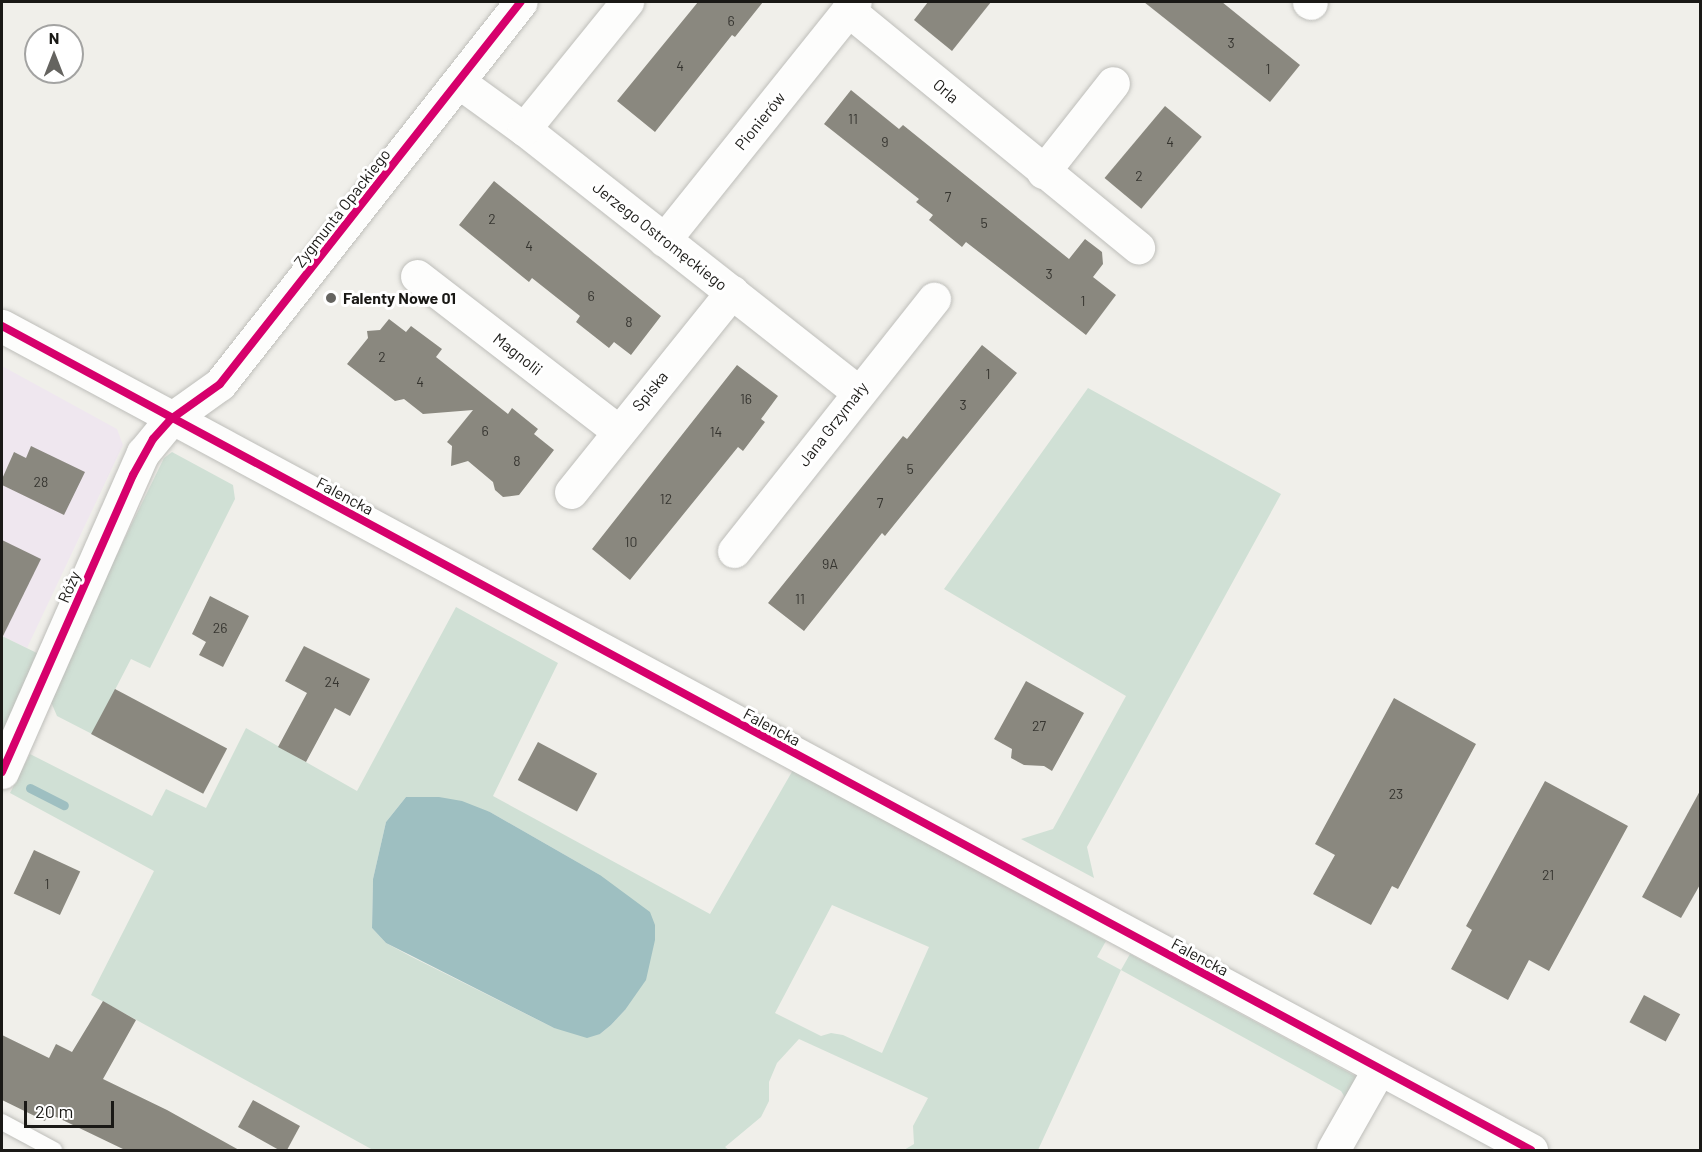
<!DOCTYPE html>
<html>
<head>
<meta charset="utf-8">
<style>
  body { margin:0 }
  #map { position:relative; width:1702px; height:1152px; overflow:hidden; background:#f0efea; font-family:Barlow,sans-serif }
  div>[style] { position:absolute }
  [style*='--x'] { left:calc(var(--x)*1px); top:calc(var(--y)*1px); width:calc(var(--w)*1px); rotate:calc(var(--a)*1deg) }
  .commercial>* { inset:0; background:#efe7ef }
  .green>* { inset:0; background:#d0e0d5 }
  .water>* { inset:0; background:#9ebfc1 }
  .stream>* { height:9px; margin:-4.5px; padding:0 4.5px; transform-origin:4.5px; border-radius:4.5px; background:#9ebfc1 }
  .building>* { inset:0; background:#8a887f; transform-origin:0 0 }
  .roads { filter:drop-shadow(0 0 2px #bebeba) drop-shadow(0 0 2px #bebeba) }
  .lane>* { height:16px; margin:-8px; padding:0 8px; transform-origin:8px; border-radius:8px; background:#fdfdfc }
  .street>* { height:33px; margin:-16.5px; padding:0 16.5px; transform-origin:16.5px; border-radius:16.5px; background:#fdfdfc }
  .secondary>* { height:33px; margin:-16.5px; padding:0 16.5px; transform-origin:16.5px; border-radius:16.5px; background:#fdfdfc }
  .cycleway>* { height:8px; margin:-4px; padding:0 4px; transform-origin:4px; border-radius:4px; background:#d6006c }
  .dots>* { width:16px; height:16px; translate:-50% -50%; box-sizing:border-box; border:3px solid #fff; border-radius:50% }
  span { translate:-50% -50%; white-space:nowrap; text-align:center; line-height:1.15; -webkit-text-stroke:6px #fff; paint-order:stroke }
  .number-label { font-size:14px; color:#363530 }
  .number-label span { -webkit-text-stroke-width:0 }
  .street-label { font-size:16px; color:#1a1916 }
  .poi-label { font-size:16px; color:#1a1916; font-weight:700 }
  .left { translate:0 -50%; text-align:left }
  .frame { position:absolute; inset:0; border:3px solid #1a1916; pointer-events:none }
  .north { position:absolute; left:24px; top:24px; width:60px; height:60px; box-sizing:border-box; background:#fff; border:2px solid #a3a3a2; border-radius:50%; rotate:0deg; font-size:16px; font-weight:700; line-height:24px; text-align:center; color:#1a1916 }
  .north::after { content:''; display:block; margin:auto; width:21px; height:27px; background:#656460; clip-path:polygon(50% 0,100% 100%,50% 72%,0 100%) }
  .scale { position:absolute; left:24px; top:1101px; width:90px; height:27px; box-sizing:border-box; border:3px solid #1a1916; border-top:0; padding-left:8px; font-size:18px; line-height:21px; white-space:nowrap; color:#1a1916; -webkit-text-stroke:4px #fff; paint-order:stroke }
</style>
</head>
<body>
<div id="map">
  <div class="commercial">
    <div style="clip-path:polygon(2px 366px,117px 429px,123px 445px,27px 648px,2px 636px)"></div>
  </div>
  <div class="green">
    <div style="clip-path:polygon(1088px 388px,1281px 494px,1087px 847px,1094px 878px,1021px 839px,1053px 829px,1126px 696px,944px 589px)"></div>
    <div style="clip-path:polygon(172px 452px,233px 485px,235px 499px,150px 668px,131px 659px,92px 734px,57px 716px,48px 695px,164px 458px)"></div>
    <div style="clip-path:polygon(evenodd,456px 607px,558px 663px,493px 796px,710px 914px,793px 770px,1106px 941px,1097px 957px,1121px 970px,1130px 954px,1357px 1077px,1346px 1099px,1341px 1091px,1121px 970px,1038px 1150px,904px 1150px,914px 1144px,913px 1126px,928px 1098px,799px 1039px,777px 1063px,769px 1082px,769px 1101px,761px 1117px,725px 1147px,729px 1150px,373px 1150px,91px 995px,154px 871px,10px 793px,30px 754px,152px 816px,166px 789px,206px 808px,246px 728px,357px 791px,456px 607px,406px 797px,490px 812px,600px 875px,625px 1010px,611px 1025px,600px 1034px,554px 1028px,410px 956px,386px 943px,372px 928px,373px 879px,386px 822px,406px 797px,456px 607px,832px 905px,929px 947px,882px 1053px,843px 1035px,831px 1033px,821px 1036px,775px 1013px,832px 905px)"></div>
    <div style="clip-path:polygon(2px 636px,41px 655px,2px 739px)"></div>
  </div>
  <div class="water">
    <div style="clip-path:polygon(406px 797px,439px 797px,462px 801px,490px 812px,600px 875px,650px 912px,655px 925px,655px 940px,646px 980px,625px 1010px,611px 1025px,600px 1034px,587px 1038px,554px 1028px,410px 955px,386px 943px,372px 928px,373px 879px,386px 822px)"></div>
  </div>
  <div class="stream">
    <div style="--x:30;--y:788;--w:38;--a:27"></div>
  </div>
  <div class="building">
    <div style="clip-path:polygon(698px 2px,763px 2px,735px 37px,732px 35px,655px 132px,617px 101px)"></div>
    <div style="clip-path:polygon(928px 2px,991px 2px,952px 51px,914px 20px)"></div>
    <div style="clip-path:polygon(1144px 2px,1222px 2px,1300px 65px,1270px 102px)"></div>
    <div style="clip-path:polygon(851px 90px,899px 129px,903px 125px,1069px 259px,1085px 239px,1102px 252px,1103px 264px,1093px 277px,1116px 295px,1086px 335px,966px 242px,962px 247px,929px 220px,933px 215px,916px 202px,919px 199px,824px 124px)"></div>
    <div style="left:1165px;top:106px;width:48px;height:94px;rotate:40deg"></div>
    <div style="clip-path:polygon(494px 181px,661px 316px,631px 355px,614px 342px,609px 348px,576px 322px,580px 316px,532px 278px,529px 282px,459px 225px)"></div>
    <div style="clip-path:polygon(389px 319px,406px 332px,411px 326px,442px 349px,436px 357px,508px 414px,512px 408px,538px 429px,534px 434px,554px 450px,519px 495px,503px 497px,495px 490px,493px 482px,468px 461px,451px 466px,452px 446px,447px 442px,473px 410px,423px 414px,404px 399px,395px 401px,347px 364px,368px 338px,367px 331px,380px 330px)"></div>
    <div style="clip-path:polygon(982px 345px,1017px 373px,885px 536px,882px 533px,804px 631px,768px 603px,903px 436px,907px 439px)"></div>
    <div style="clip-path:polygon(737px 365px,778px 396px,761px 419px,765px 422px,743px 451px,738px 447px,630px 580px,592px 549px)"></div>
    <div style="clip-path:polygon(31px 446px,85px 472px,64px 515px,2px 485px,2px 479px,14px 452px,26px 458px)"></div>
    <div style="clip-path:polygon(2px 540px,41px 559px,2px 638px)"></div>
    <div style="clip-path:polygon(210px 596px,249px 616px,223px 667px,199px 655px,206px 642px,192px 634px)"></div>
    <div style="clip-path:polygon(304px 646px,370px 679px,350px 716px,335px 708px,306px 762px,278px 747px,307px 693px,285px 681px)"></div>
    <div style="clip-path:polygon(1026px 681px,1084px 713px,1052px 771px,1044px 766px,1024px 765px,1011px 758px,1012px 749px,994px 739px)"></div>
    <div style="left:115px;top:689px;width:127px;height:51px;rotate:28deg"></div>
    <div style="clip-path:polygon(1394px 698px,1476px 744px,1398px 889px,1392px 886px,1371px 925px,1313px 894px,1335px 855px,1315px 844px)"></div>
    <div style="left:538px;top:742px;width:67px;height:43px;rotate:28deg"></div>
    <div style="clip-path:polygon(1545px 781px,1628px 826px,1549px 971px,1529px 960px,1508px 1000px,1451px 969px,1472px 930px,1466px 926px)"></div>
    <div style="clip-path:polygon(1701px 789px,1701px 883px,1681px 918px,1642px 897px)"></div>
    <div style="left:34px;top:850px;width:51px;height:48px;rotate:25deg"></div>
    <div style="left:1644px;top:995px;width:41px;height:31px;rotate:28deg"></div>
    <div style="clip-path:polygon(103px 1001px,136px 1020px,103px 1079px,167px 1110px,239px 1150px,125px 1150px,48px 1113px,45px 1121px,2px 1100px,2px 1035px,49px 1058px,56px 1044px,72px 1052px)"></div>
    <div style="clip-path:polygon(253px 1100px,300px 1126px,287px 1150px,279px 1150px,238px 1127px)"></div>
  </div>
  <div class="roads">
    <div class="lane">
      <div style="--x:2;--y:1122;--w:59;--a:28.3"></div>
    </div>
    <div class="street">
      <div style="--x:1309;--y:2;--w:2;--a:27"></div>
      <div style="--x:848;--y:10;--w:375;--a:39.3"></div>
      <div style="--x:459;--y:82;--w:80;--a:35.9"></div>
      <div style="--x:524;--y:129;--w:425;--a:38.2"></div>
      <div style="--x:524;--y:129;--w:164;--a:-51"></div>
      <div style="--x:1043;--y:172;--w:113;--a:-51.8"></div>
      <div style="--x:664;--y:240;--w:305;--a:-51.3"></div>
      <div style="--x:417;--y:276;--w:254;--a:37.6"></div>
      <div style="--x:571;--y:492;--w:257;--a:-51.2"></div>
      <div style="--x:734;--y:551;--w:322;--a:-51.6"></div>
      <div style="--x:2;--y:772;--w:349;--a:-66.2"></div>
      <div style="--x:143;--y:453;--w:44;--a:-50.5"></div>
      <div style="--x:1333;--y:1150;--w:93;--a:-60.4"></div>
    </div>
    <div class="secondary">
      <div style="--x:2;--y:326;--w:1737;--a:28.32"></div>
      <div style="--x:171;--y:419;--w:60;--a:-35.5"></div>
      <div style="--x:220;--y:384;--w:486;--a:-51.8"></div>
    </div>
  </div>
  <div class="cycleway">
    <div style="--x:2;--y:326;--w:1737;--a:28.32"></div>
    <div style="--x:2;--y:772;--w:325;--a:-66.2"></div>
    <div style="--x:133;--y:475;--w:41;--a:-60.9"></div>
    <div style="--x:153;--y:439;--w:27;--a:-48"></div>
    <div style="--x:171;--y:419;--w:60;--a:-35.5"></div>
    <div style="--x:220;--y:384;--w:486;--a:-51.8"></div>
  </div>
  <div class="dots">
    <div style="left:331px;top:298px;background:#656460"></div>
  </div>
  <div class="number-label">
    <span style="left:731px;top:21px">6</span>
    <span style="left:1231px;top:43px">3</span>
    <span style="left:680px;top:66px">4</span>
    <span style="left:1268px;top:69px">1</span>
    <span style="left:853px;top:119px">11</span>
    <span style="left:885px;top:142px">9</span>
    <span style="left:1170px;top:142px">4</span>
    <span style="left:1139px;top:176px">2</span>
    <span style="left:948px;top:197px">7</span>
    <span style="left:492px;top:219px">2</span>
    <span style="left:984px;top:223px">5</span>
    <span style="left:529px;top:246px">4</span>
    <span style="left:1049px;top:274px">3</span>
    <span style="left:591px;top:296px">6</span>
    <span style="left:1083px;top:301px">1</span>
    <span style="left:629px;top:322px">8</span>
    <span style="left:382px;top:357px">2</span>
    <span style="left:988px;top:374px">1</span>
    <span style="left:420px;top:382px">4</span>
    <span style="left:746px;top:399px">16</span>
    <span style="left:963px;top:405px">3</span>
    <span style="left:485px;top:431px">6</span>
    <span style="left:716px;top:432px">14</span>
    <span style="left:517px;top:461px">8</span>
    <span style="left:910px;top:469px">5</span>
    <span style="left:41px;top:482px">28</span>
    <span style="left:666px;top:499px">12</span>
    <span style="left:880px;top:503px">7</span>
    <span style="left:631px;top:542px">10</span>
    <span style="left:830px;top:564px">9A</span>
    <span style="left:800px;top:599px">11</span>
    <span style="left:220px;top:628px">26</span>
    <span style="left:332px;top:682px">24</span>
    <span style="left:1039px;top:726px">27</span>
    <span style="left:1396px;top:794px">23</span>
    <span style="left:1548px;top:875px">21</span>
    <span style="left:47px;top:884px">1</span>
  </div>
  <div class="street-label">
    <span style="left:946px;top:91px;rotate:40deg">Orla</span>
    <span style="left:760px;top:121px;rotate:-51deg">Pionierów</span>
    <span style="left:342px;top:208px;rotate:-52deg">Zygmunta Opackiego</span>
    <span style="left:660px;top:236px;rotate:38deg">Jerzego Ostromęckiego</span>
    <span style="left:518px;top:354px;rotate:38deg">Magnolii</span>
    <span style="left:650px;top:391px;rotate:-51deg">Spiska</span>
    <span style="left:833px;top:424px;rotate:-52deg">Jana Grzymały</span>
    <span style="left:345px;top:496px;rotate:28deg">Falencka</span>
    <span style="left:69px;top:587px;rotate:-66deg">Róży</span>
    <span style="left:772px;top:727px;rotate:28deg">Falencka</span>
    <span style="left:1200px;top:957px;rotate:28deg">Falencka</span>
  </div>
  <div class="poi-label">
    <span class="left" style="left:343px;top:298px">Falenty Nowe 01</span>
  </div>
  <div class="frame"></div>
  <div class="north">N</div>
  <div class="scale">20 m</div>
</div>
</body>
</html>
